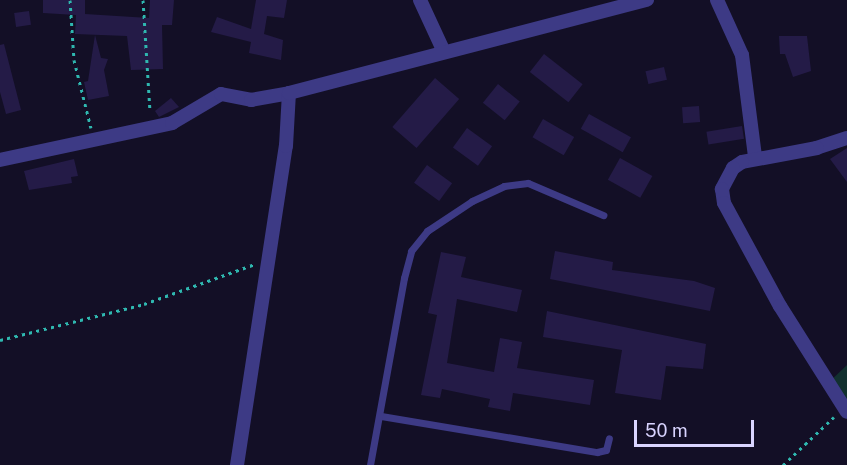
<!DOCTYPE html>
<html>
<head>
<meta charset="utf-8">
<style>
  body { margin:0 }
  #map { position:relative; width:847px; height:465px; overflow:hidden; background:#130f26; font-family:"Public Sans",sans-serif }
  div>[style] { position:absolute }
  [style*='--x'] { left:calc(var(--x)*1px); top:calc(var(--y)*1px); width:calc(var(--w)*1px); rotate:calc(var(--a)*1deg) }
  .green>* { inset:0; background:#12302f }
  .building>* { inset:0; background:#241b47; transform-origin:0 0 }
  .path>* { height:3px; margin-top:-1.5px; transform-origin:0; background:repeating-linear-gradient(90deg,#2fb8b0 0 3px,transparent 0 7.5px) }
  .service>* { height:7px; margin:-3.5px; padding:0 3.5px; transform-origin:3.5px; border-radius:3.5px; background:#3d3a85 }
  .minor>* { height:14px; margin:-7px; padding:0 7px; transform-origin:7px; border-radius:7px; background:#3d3a85 }
  span { translate:-50% -50%; white-space:nowrap; text-align:center; line-height:1.15; -webkit-text-stroke:6px #130f26; paint-order:stroke }
  .scale { position:absolute; left:634px; top:420px; width:120px; height:27px; box-sizing:border-box; border:3px solid #d9d4ff; border-top:0; padding-left:8px; font-size:18px; line-height:21px; white-space:nowrap; color:#d9d4ff; -webkit-text-stroke:4px #130f26; paint-order:stroke }
</style>
</head>
<body>
<div id="map">
  <div class="green">
    <div style="clip-path:polygon(847px 365px,847px 414px,827px 384px)"></div>
  </div>
  <div class="building">
    <div style="clip-path:polygon(43px 0,85px 0,85px 14px,149px 18px,150px 0,174px 0,172px 25px,162px 25px,163px 69px,131px 70px,127px 36px,75px 34px,76px 15px,43px 13px)"></div>
    <div style="clip-path:polygon(256px 0,287px 0,284px 18px,267px 16px,264px 34px,283px 40px,281px 60px,249px 53px,251px 42px,211px 32px,217px 17px,251px 29px)"></div>
    <div style="left:29px;top:11px;width:14px;height:15px;rotate:82deg"></div>
    <div style="clip-path:polygon(95px 35px,101px 58px,108px 59px,104px 70px,109px 96px,88px 100px,84px 82px,88px 81px)"></div>
    <div style="clip-path:polygon(779px 36px,807px 36px,811px 71px,793px 77px,785px 54px,780px 54px)"></div>
    <div style="clip-path:polygon(4px 44px,21px 110px,6px 114px,0 92px,0 45px)"></div>
    <div style="left:544px;top:54px;width:49px;height:23px;rotate:38deg"></div>
    <div style="left:664px;top:67px;width:13px;height:19px;rotate:77deg"></div>
    <div style="left:435px;top:78px;width:32px;height:65px;rotate:41deg"></div>
    <div style="left:498px;top:84px;width:28px;height:24px;rotate:39deg"></div>
    <div style="clip-path:polygon(171px 98px,179px 107px,159px 117px,155px 111px)"></div>
    <div style="left:699px;top:106px;width:16px;height:17px;rotate:86deg"></div>
    <div style="left:589px;top:114px;width:48px;height:17px;rotate:29deg"></div>
    <div style="left:543px;top:119px;width:36px;height:21px;rotate:30deg"></div>
    <div style="left:742px;top:126px;width:13px;height:36px;rotate:81deg"></div>
    <div style="left:467px;top:128px;width:31px;height:24px;rotate:36deg"></div>
    <div style="clip-path:polygon(847px 148px,847px 182px,830px 159px)"></div>
    <div style="left:620px;top:158px;width:37px;height:25px;rotate:29deg"></div>
    <div style="clip-path:polygon(74px 159px,78px 176px,71px 177px,72px 183px,29px 190px,24px 171px)"></div>
    <div style="left:427px;top:165px;width:31px;height:22px;rotate:36deg"></div>
    <div style="clip-path:polygon(555px 251px,613px 262px,612px 270px,694px 281px,715px 288px,710px 311px,550px 279px)"></div>
    <div style="clip-path:polygon(441px 252px,466px 257px,461px 277px,522px 290px,517px 312px,457px 299px,447px 363px,494px 372px,500px 338px,522px 342px,517px 368px,594px 380px,590px 405px,513px 393px,510px 411px,488px 407px,490px 399px,442px 389px,440px 398px,421px 395px,437px 315px,428px 313px)"></div>
    <div style="clip-path:polygon(547px 311px,706px 344px,703px 369px,666px 366px,661px 400px,615px 393px,622px 350px,543px 337px)"></div>
  </div>
  <div class="path">
    <div style="--x:70;--y:0;--w:60;--a:86.2"></div>
    <div style="--x:74;--y:60;--w:70;--a:76"></div>
    <div style="--x:143;--y:0;--w:112;--a:86.4"></div>
    <div style="--x:0;--y:340;--w:148;--a:-14"></div>
    <div style="--x:144;--y:304;--w:118;--a:-19.8"></div>
    <div style="--x:783;--y:465;--w:70;--a:-43.3"></div>
  </div>
  <div class="service">
    <div style="--x:381;--y:416;--w:219;--a:9.5"></div>
    <div style="--x:597;--y:452;--w:9;--a:-13"></div>
    <div style="--x:606;--y:450;--w:12;--a:-76"></div>
    <div style="--x:370;--y:465;--w:190;--a:-79.7"></div>
    <div style="--x:404;--y:278;--w:28;--a:-75"></div>
    <div style="--x:411;--y:251;--w:26;--a:-51"></div>
    <div style="--x:427;--y:231;--w:54;--a:-33.7"></div>
    <div style="--x:472;--y:201;--w:35;--a:-25"></div>
    <div style="--x:504;--y:186;--w:24;--a:-7"></div>
    <div style="--x:528;--y:183;--w:82;--a:23.1"></div>
  </div>
  <div class="minor">
    <div style="--x:420;--y:0;--w:57;--a:65.2"></div>
    <div style="--x:717;--y:0;--w:60;--a:65.6"></div>
    <div style="--x:742;--y:55;--w:103;--a:82.7"></div>
    <div style="--x:847;--y:138;--w:32;--a:162"></div>
    <div style="--x:817;--y:148;--w:76;--a:169.4"></div>
    <div style="--x:742;--y:162;--w:11;--a:146"></div>
    <div style="--x:733;--y:168;--w:24;--a:118"></div>
    <div style="--x:722;--y:189;--w:14;--a:82"></div>
    <div style="--x:724;--y:203;--w:117;--a:61.5"></div>
    <div style="--x:780;--y:306;--w:125;--a:57.7"></div>
    <div style="--x:0;--y:160;--w:176;--a:-12.1"></div>
    <div style="--x:172;--y:123;--w:57;--a:-30.6"></div>
    <div style="--x:221;--y:94;--w:31;--a:11"></div>
    <div style="--x:251;--y:100;--w:39;--a:-10"></div>
    <div style="--x:237;--y:465;--w:323;--a:-81.3"></div>
    <div style="--x:286;--y:146;--w:53;--a:-86.8"></div>
    <div style="--x:289;--y:93;--w:370;--a:-14.6"></div>
  </div>
  <div class="scale">50 m</div>
</div>
</body>
</html>
